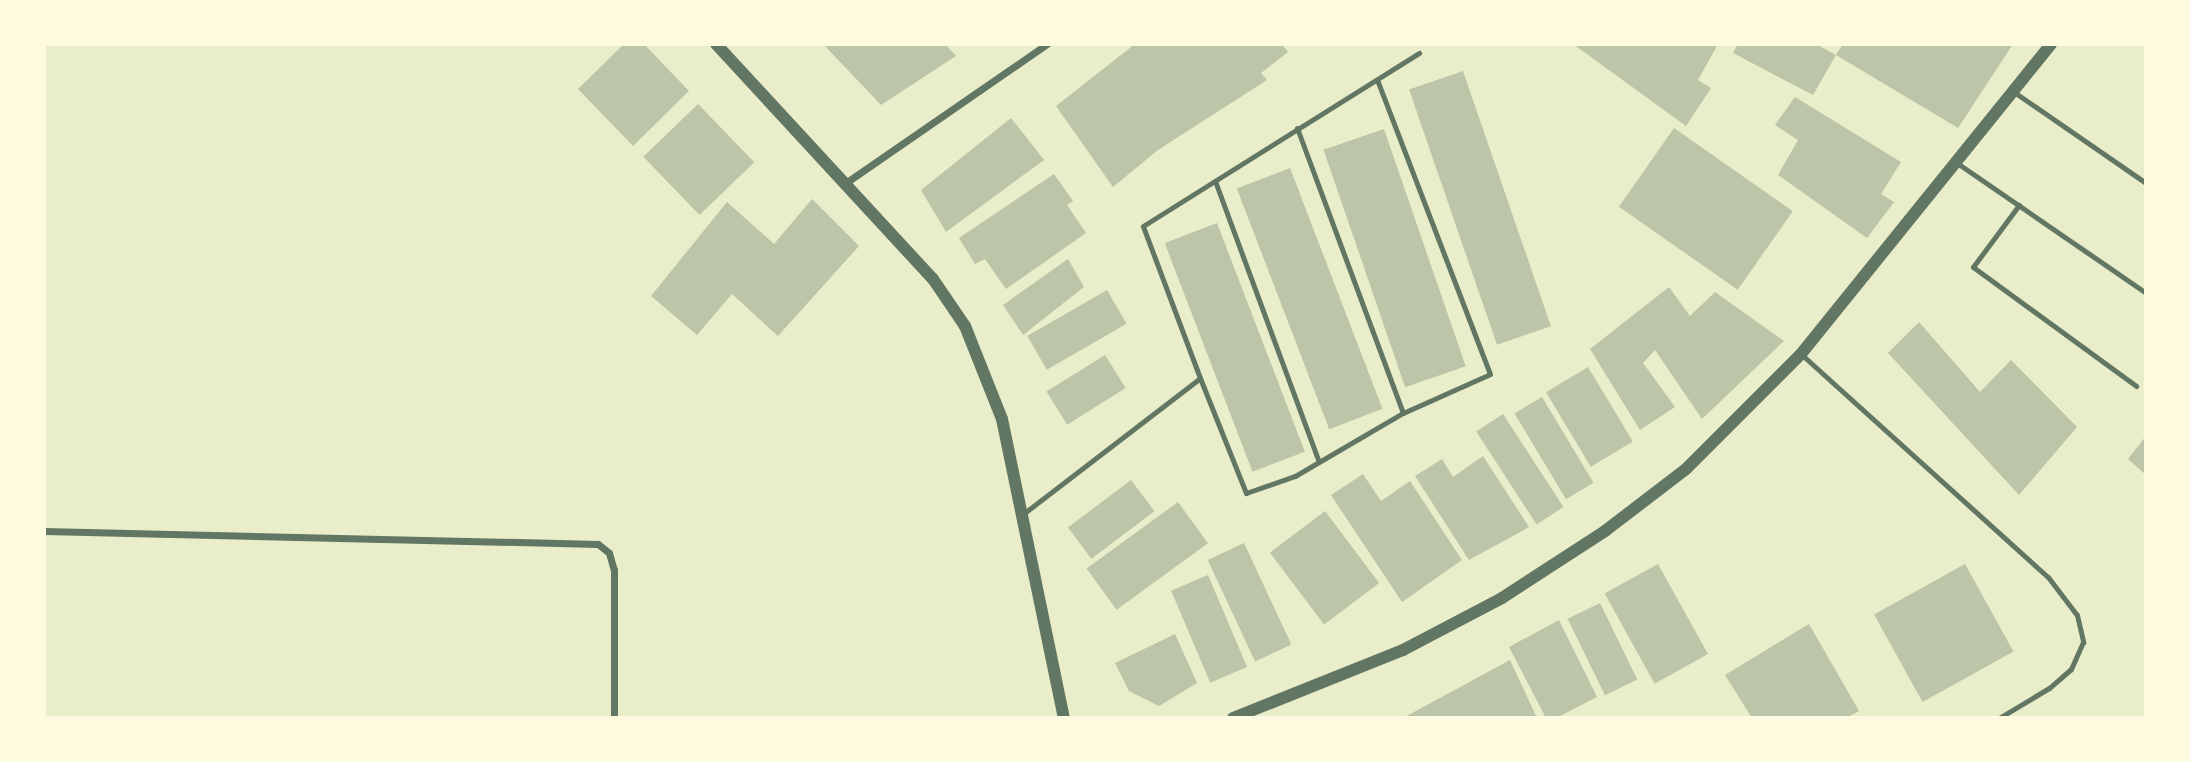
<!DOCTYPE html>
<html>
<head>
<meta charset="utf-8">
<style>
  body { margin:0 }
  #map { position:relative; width:2190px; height:762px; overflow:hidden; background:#e9edc9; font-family:"Golos Text",sans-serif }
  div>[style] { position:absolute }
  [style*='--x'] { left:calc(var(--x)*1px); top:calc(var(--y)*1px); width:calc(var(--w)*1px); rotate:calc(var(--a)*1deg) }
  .building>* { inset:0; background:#bcc5a7; transform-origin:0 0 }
  .service>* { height:5px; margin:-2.5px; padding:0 2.5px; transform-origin:2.5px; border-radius:2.5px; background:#617663 }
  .minor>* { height:7px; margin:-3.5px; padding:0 3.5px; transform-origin:3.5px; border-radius:3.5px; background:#617663 }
  .tertiary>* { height:12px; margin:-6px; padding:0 6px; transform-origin:6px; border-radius:6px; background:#617663 }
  span { translate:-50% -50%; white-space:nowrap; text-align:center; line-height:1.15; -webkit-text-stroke:7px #fefae0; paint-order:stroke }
  .frame { position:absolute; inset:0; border:46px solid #fefae0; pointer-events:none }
</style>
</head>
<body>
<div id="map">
  <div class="building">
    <div style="clip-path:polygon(624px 44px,644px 44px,689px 91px,633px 146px,578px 89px)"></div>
    <div style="clip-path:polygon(823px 44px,945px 44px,956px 56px,881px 105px)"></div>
    <div style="clip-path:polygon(1135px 44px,1282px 44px,1288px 52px,1261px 73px,1267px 80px,1158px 150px,1113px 187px,1056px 106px)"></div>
    <div style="clip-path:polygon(1573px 44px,1718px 44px,1698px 80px,1711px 88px,1686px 126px)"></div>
    <div style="clip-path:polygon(1738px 44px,1816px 44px,1836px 55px,1813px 95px,1733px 53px)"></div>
    <div style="clip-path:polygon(1843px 44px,2013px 44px,1958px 128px,1836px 55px)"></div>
    <div style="left:1463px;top:71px;width:270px;height:57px;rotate:71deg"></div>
    <div style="clip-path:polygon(1795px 97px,1901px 162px,1881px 194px,1894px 202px,1867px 238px,1778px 175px,1798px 140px,1775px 125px)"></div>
    <div style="left:698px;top:104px;width:81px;height:76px;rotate:46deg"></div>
    <div style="clip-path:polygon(1011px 118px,1044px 160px,946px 232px,921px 190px)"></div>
    <div style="left:1674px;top:128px;width:145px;height:96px;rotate:35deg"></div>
    <div style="left:1384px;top:129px;width:251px;height:64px;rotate:71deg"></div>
    <div style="left:1290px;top:168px;width:258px;height:57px;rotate:69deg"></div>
    <div style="clip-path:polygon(1054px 174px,1073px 201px,1067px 205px,1086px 233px,1006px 289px,985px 259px,975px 264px,959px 238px)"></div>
    <div style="clip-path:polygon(812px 199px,859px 246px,778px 336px,732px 294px,697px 335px,651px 296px,727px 202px,774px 244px)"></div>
    <div style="left:1217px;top:223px;width:245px;height:56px;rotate:69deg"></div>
    <div style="clip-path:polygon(1068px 259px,1084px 287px,1023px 335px,1003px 305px)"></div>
    <div style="clip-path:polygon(1669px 287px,1690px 316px,1715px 292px,1784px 341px,1702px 419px,1655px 350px,1643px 363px,1675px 407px,1640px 430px,1590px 349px)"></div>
    <div style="left:1107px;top:290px;width:39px;height:92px;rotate:60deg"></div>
    <div style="clip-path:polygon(1919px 322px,1980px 392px,2011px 360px,2077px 427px,2019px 495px,1888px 353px)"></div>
    <div style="left:1105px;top:355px;width:39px;height:69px;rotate:58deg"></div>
    <div style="left:1588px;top:367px;width:87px;height:49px;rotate:59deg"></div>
    <div style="left:1542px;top:397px;width:100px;height:32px;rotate:59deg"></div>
    <div style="left:1503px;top:414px;width:111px;height:32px;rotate:57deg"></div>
    <div style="clip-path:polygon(2146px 436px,2146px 475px,2128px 459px)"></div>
    <div style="clip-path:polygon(1483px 456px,1529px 527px,1469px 560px,1415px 476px,1442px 459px,1453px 477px)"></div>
    <div style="clip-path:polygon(1363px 474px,1381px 501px,1410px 481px,1462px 560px,1402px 602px,1331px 495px)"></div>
    <div style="left:1131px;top:480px;width:39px;height:79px;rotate:53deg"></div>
    <div style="left:1178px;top:502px;width:51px;height:113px;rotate:54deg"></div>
    <div style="left:1325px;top:511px;width:90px;height:69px;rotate:53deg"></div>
    <div style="left:1244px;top:543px;width:112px;height:40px;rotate:65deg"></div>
    <div style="left:1658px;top:564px;width:103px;height:61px;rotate:61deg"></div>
    <div style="left:1965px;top:564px;width:100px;height:104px;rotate:61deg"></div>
    <div style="left:1208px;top:575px;width:100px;height:40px;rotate:67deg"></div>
    <div style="left:1600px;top:603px;width:85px;height:36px;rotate:64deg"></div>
    <div style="clip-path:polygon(1559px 620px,1597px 697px,1556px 718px,1546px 718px,1509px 647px)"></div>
    <div style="clip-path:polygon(1809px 624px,1859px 711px,1846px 718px,1752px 718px,1725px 675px)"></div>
    <div style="clip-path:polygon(1175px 634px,1197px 683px,1159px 706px,1129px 691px,1115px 663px)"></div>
    <div style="clip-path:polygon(1510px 660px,1537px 718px,1403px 718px)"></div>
  </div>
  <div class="service">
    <div style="--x:2014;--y:92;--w:160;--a:34.6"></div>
    <div style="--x:1297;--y:128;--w:304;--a:69.6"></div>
    <div style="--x:1957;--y:163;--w:229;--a:34.5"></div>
    <div style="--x:1215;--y:181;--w:296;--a:69.7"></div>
    <div style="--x:2019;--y:205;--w:77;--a:126.6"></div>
    <div style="--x:1973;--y:267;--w:202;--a:36.1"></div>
    <div style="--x:1801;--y:354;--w:333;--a:42.1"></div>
    <div style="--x:2048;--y:577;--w:48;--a:52.7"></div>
    <div style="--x:2077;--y:615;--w:28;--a:77"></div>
    <div style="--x:2083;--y:642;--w:30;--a:114"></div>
    <div style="--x:2071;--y:669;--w:29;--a:139"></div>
    <div style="--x:2049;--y:688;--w:58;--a:149"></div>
    <div style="--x:1200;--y:378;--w:124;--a:68.2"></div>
    <div style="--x:1246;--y:493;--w:52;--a:-19.1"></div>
    <div style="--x:1295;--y:476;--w:125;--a:-30.3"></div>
    <div style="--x:1403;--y:413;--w:95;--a:-24.1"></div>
    <div style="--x:1490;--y:374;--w:315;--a:-111"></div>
    <div style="--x:1023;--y:514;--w:223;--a:-37.5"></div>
    <div style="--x:1200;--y:378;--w:162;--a:-110.6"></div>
    <div style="--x:1143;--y:226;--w:326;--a:-32.1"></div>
  </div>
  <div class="minor">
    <div style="--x:844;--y:184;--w:247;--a:-34.6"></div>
    <div style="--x:44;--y:531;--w:554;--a:1.34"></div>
    <div style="--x:598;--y:544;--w:14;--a:39"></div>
    <div style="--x:609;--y:553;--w:18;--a:74"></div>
    <div style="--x:614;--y:570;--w:148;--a:90"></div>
  </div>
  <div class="tertiary">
    <div style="--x:716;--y:44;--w:320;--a:47.3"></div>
    <div style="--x:933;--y:279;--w:57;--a:55.8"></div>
    <div style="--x:965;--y:326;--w:100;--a:68.3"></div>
    <div style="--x:1002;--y:419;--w:305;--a:78.3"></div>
    <div style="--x:1233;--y:718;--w:183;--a:-21.8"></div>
    <div style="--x:1403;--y:650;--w:112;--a:-27.7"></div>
    <div style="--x:1502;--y:598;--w:123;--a:-33"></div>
    <div style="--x:1605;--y:531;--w:102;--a:-37.4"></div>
    <div style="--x:1686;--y:469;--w:163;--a:-45"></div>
    <div style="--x:1801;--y:354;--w:398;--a:-51.1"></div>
  </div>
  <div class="frame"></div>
</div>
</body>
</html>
